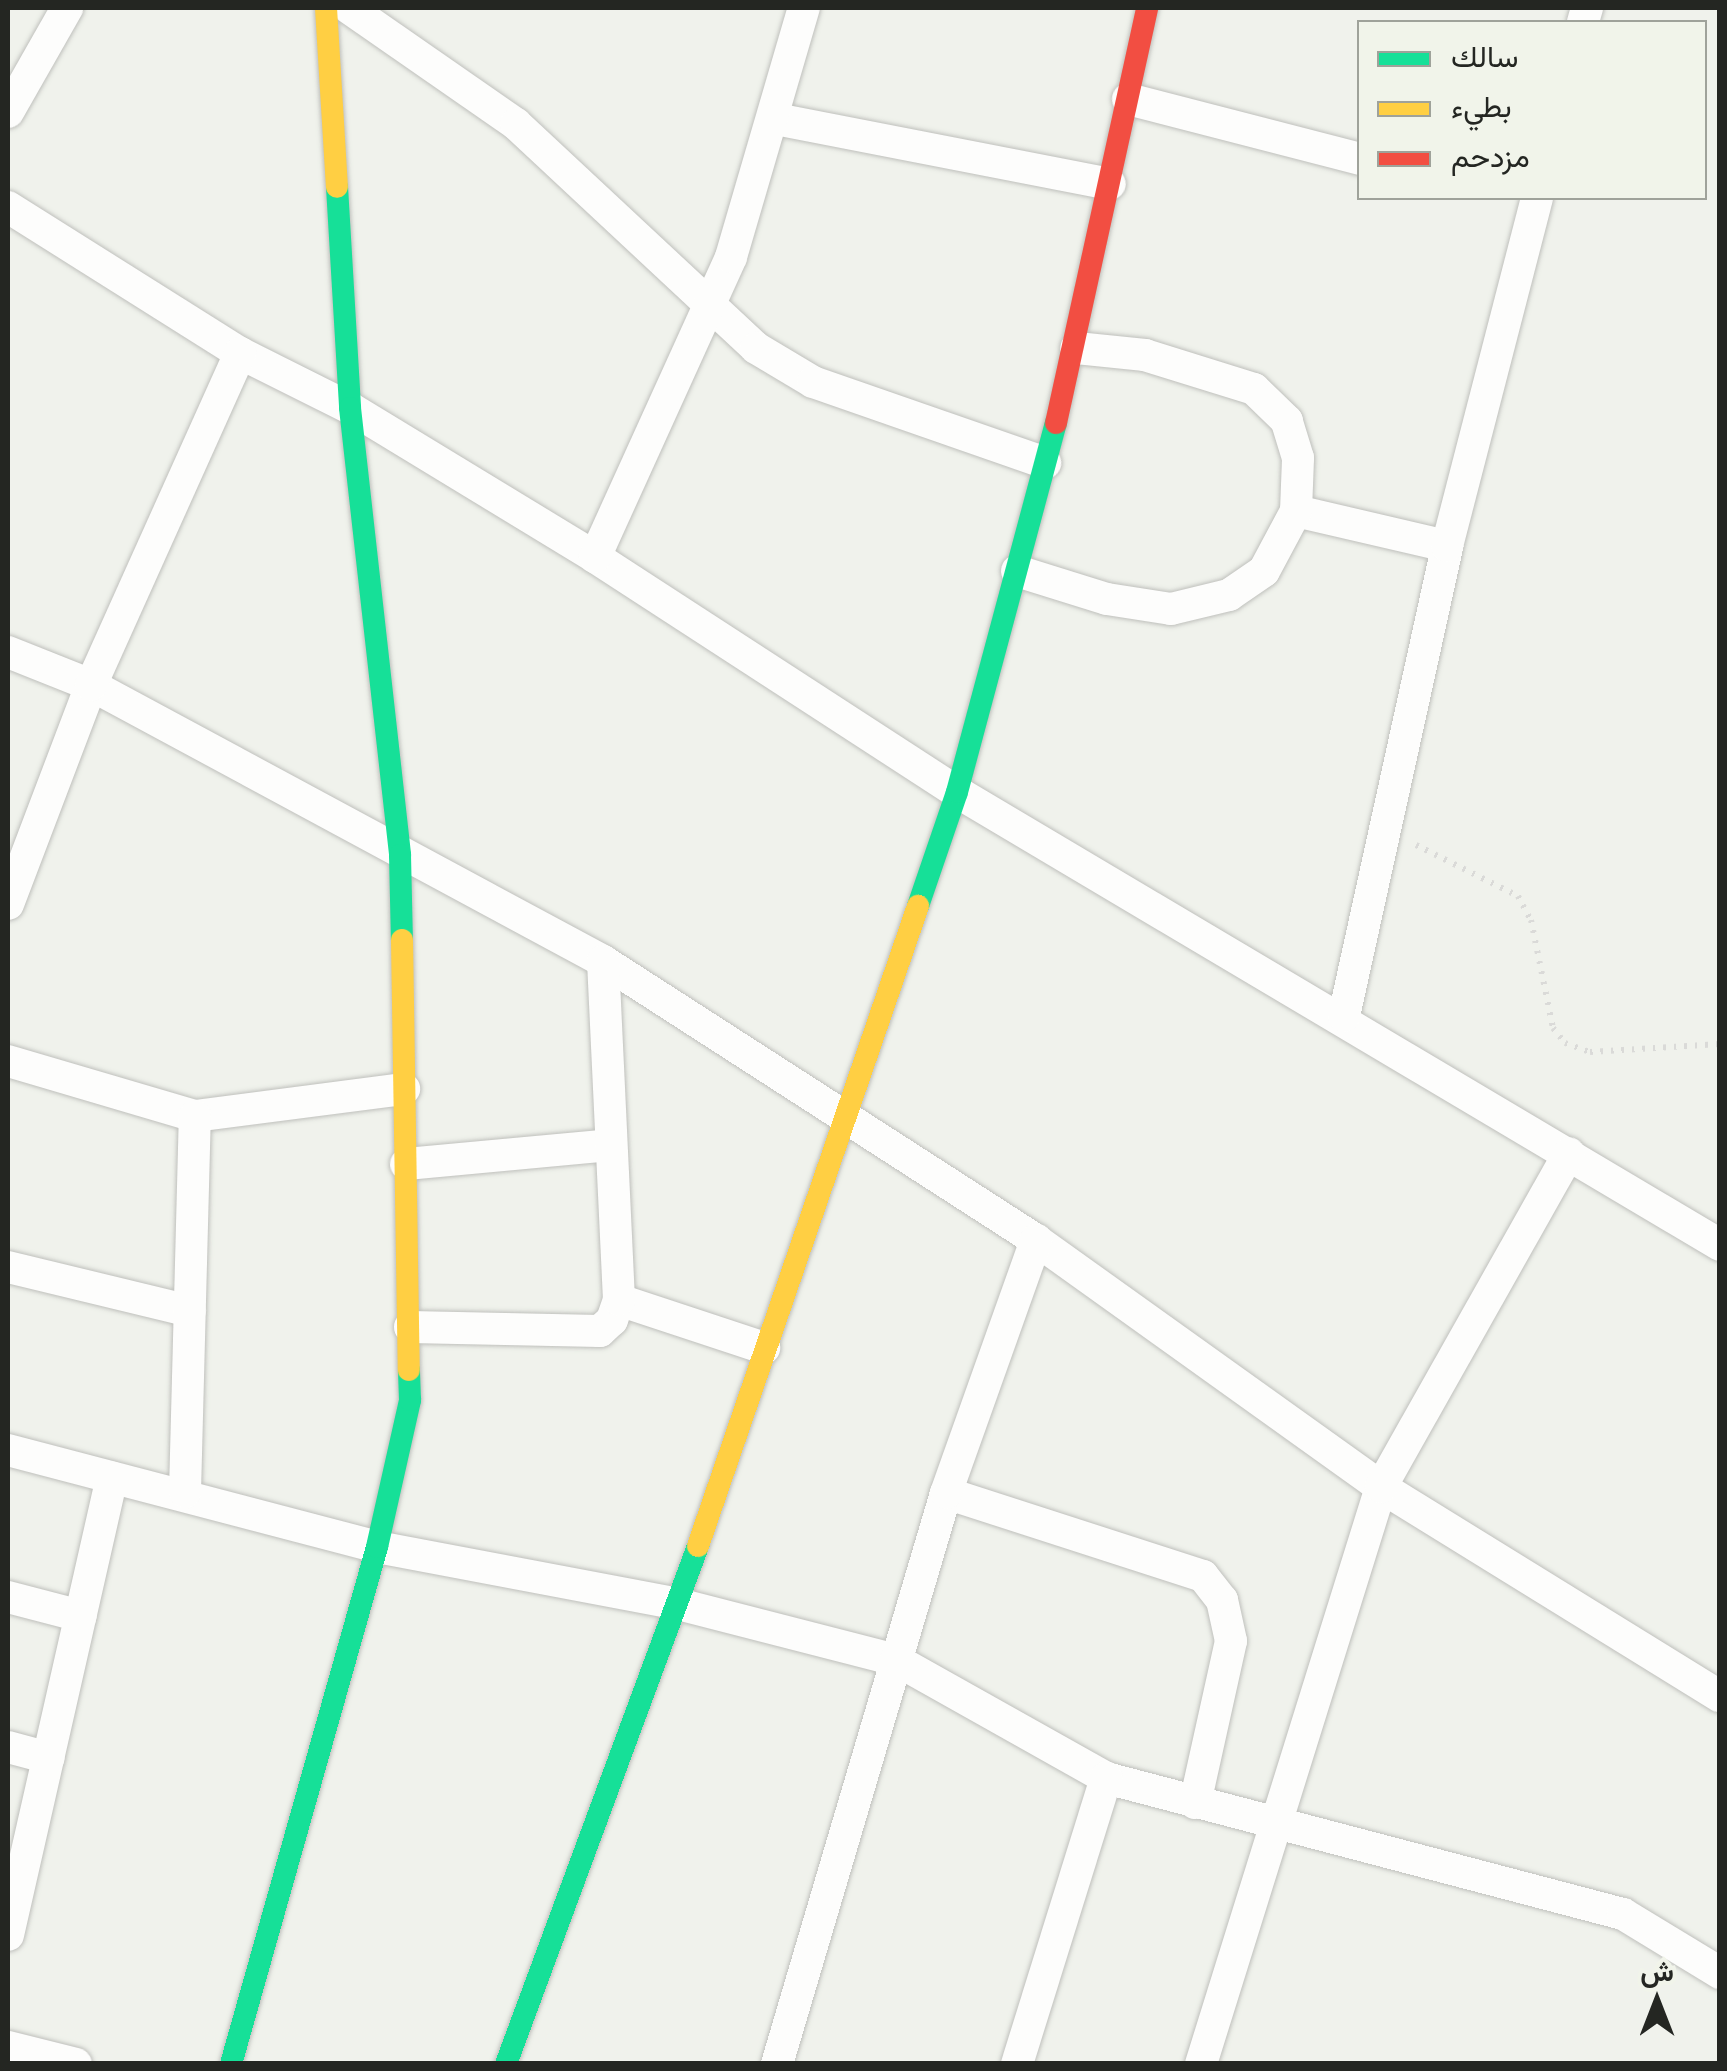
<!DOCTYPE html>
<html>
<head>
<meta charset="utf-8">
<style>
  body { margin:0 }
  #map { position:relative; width:1727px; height:2071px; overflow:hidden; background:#f0f2ec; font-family:Mulish,Vazirmatn,sans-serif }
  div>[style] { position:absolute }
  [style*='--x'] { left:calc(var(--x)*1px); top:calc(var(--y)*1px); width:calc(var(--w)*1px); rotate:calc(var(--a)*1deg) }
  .path>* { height:6px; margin-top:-3px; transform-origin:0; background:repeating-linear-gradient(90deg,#dadad8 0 2.5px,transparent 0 10.5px) }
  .roads { filter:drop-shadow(0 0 2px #bfc0bc) drop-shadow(0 0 2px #bfc0bc) }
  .street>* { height:32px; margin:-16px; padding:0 16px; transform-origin:16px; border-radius:16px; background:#fdfdfc }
  .fast>* { height:22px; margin:-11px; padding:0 11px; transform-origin:11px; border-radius:11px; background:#16e098 }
  .slow>* { height:22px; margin:-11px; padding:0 11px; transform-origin:11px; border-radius:11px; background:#ffcf43 }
  .jam>* { height:22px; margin:-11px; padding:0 11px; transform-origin:11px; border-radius:11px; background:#f24e42 }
  span { translate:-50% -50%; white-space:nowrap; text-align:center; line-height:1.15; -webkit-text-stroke:10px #f1f4ea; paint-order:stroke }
  .frame { position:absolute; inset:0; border:10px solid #242622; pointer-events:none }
  .legend { position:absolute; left:1357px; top:20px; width:350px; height:180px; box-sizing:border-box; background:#f1f4ea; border:2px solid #9fa29a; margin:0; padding:12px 18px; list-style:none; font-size:30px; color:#242622 }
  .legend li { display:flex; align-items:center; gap:20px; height:50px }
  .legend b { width:50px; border:2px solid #9fa29a }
  .north { position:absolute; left:1607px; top:1951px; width:100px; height:100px; -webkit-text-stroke:8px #f1f4ea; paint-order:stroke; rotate:0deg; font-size:28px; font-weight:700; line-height:40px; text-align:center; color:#242622 }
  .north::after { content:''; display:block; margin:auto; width:35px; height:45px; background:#242622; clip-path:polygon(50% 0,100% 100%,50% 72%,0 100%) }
</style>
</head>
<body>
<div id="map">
  <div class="path">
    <div style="--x:1416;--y:845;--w:114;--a:26.6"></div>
    <div style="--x:1518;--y:896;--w:27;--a:62"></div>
    <div style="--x:1531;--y:920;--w:110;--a:78.5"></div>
    <div style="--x:1553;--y:1028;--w:19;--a:51"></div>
    <div style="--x:1565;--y:1043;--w:27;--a:20"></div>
    <div style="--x:1590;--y:1052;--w:130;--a:-3.5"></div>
  </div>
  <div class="roads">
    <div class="street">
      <div style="--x:349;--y:8;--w:203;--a:34.8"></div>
      <div style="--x:516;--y:124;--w:328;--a:43"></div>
      <div style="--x:756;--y:348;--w:66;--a:30.8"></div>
      <div style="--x:813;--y:382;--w:246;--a:19.2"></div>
      <div style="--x:1583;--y:22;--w:15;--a:-74"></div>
      <div style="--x:1128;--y:99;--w:240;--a:14.5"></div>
      <div style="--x:8;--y:112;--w:120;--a:-60.4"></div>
      <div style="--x:776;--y:119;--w:340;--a:11"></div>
      <div style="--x:8;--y:207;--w:274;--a:32.2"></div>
      <div style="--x:240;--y:353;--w:123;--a:26.6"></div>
      <div style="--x:350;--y:408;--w:287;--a:31.3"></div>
      <div style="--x:595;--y:557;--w:432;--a:33"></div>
      <div style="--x:957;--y:792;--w:887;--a:30.7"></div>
      <div style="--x:1296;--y:511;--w:155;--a:13.1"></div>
      <div style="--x:595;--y:557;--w:329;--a:-65.6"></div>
      <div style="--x:731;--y:257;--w:259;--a:-73.7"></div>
      <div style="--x:1017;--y:571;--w:94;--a:17.3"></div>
      <div style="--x:1107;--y:599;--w:65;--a:8.9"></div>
      <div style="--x:1171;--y:609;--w:60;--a:-13.6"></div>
      <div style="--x:1229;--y:595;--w:42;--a:-34.4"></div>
      <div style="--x:1264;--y:571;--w:68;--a:-61.9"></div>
      <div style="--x:1296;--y:511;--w:53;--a:-87.8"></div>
      <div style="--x:1298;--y:458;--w:39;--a:-107"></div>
      <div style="--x:1287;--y:421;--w:46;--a:-135.9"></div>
      <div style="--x:1254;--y:389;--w:114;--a:-162.7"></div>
      <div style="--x:1145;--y:355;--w:69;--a:-174.2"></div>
      <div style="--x:8;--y:652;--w:89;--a:21.7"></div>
      <div style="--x:91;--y:685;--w:582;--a:28.33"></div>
      <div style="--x:603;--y:961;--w:515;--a:32.8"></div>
      <div style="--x:1036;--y:1240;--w:424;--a:35.6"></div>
      <div style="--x:1381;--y:1487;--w:398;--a:31.7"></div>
      <div style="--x:8;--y:904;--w:234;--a:-69.2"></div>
      <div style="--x:91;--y:685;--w:364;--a:-65.8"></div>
      <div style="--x:1344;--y:1016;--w:481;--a:-77.6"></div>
      <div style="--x:1447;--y:546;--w:359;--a:-75.5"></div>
      <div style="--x:8;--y:1061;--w:195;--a:16.4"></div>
      <div style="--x:195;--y:1116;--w:211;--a:-7.4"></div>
      <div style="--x:406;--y:1164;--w:205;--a:-5.3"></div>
      <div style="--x:8;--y:1267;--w:187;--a:13.6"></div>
      <div style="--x:619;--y:1300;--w:153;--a:18.3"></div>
      <div style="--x:410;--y:1327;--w:190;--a:1.2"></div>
      <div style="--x:600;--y:1331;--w:16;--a:-43"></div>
      <div style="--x:612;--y:1320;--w:21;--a:-71"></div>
      <div style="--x:619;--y:1300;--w:339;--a:-92.7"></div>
      <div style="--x:8;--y:1450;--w:382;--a:14.7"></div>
      <div style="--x:377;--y:1547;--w:306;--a:10.7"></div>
      <div style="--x:678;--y:1604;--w:225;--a:14.4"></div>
      <div style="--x:896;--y:1660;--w:241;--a:29.3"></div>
      <div style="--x:1106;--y:1778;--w:535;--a:14.74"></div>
      <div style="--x:1623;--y:1914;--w:114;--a:31.3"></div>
      <div style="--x:185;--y:1492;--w:376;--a:-88.5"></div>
      <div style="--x:946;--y:1493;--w:270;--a:17.9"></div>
      <div style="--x:1203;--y:1576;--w:31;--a:52"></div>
      <div style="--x:1222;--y:1600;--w:42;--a:77.6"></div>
      <div style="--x:1231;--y:1641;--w:166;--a:102.5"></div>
      <div style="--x:8;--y:1597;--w:75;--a:14.6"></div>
      <div style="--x:8;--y:1747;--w:42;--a:15"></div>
      <div style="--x:8;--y:1935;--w:469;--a:-77.2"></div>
      <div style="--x:8;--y:2047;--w:70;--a:14"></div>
      <div style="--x:777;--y:2064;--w:595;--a:-73.51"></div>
      <div style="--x:946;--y:1493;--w:269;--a:-70.4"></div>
      <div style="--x:1017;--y:2064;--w:300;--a:-72.7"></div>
      <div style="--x:1201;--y:2064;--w:604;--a:-72.67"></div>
      <div style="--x:1381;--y:1487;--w:383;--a:-60.6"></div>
    </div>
    <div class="fast">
      <div style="--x:337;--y:187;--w:221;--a:86.6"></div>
      <div style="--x:350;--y:408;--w:450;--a:83.6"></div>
      <div style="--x:400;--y:855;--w:85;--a:88.7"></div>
      <div style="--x:918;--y:906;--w:120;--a:-71.1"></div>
      <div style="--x:957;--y:792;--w:382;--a:-75"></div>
      <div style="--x:231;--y:2064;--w:537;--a:-74.23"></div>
      <div style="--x:377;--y:1547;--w:151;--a:-77.3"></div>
      <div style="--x:410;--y:1400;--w:30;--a:-92"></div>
      <div style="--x:506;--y:2064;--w:552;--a:-69.66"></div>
    </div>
    <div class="slow">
      <div style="--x:326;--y:8;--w:179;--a:86.5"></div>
      <div style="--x:402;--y:940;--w:430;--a:89.1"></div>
      <div style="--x:698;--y:1546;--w:677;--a:-71.03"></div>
    </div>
    <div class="jam">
      <div style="--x:1056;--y:423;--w:425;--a:-77.6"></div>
    </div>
  </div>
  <div class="frame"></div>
  <ul class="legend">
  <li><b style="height:12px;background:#16e098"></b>سالك</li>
  <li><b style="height:12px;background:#ffcf43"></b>بطيء</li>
  <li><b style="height:12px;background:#f24e42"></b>مزدحم</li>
  </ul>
  <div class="north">ش</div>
</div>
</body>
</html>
